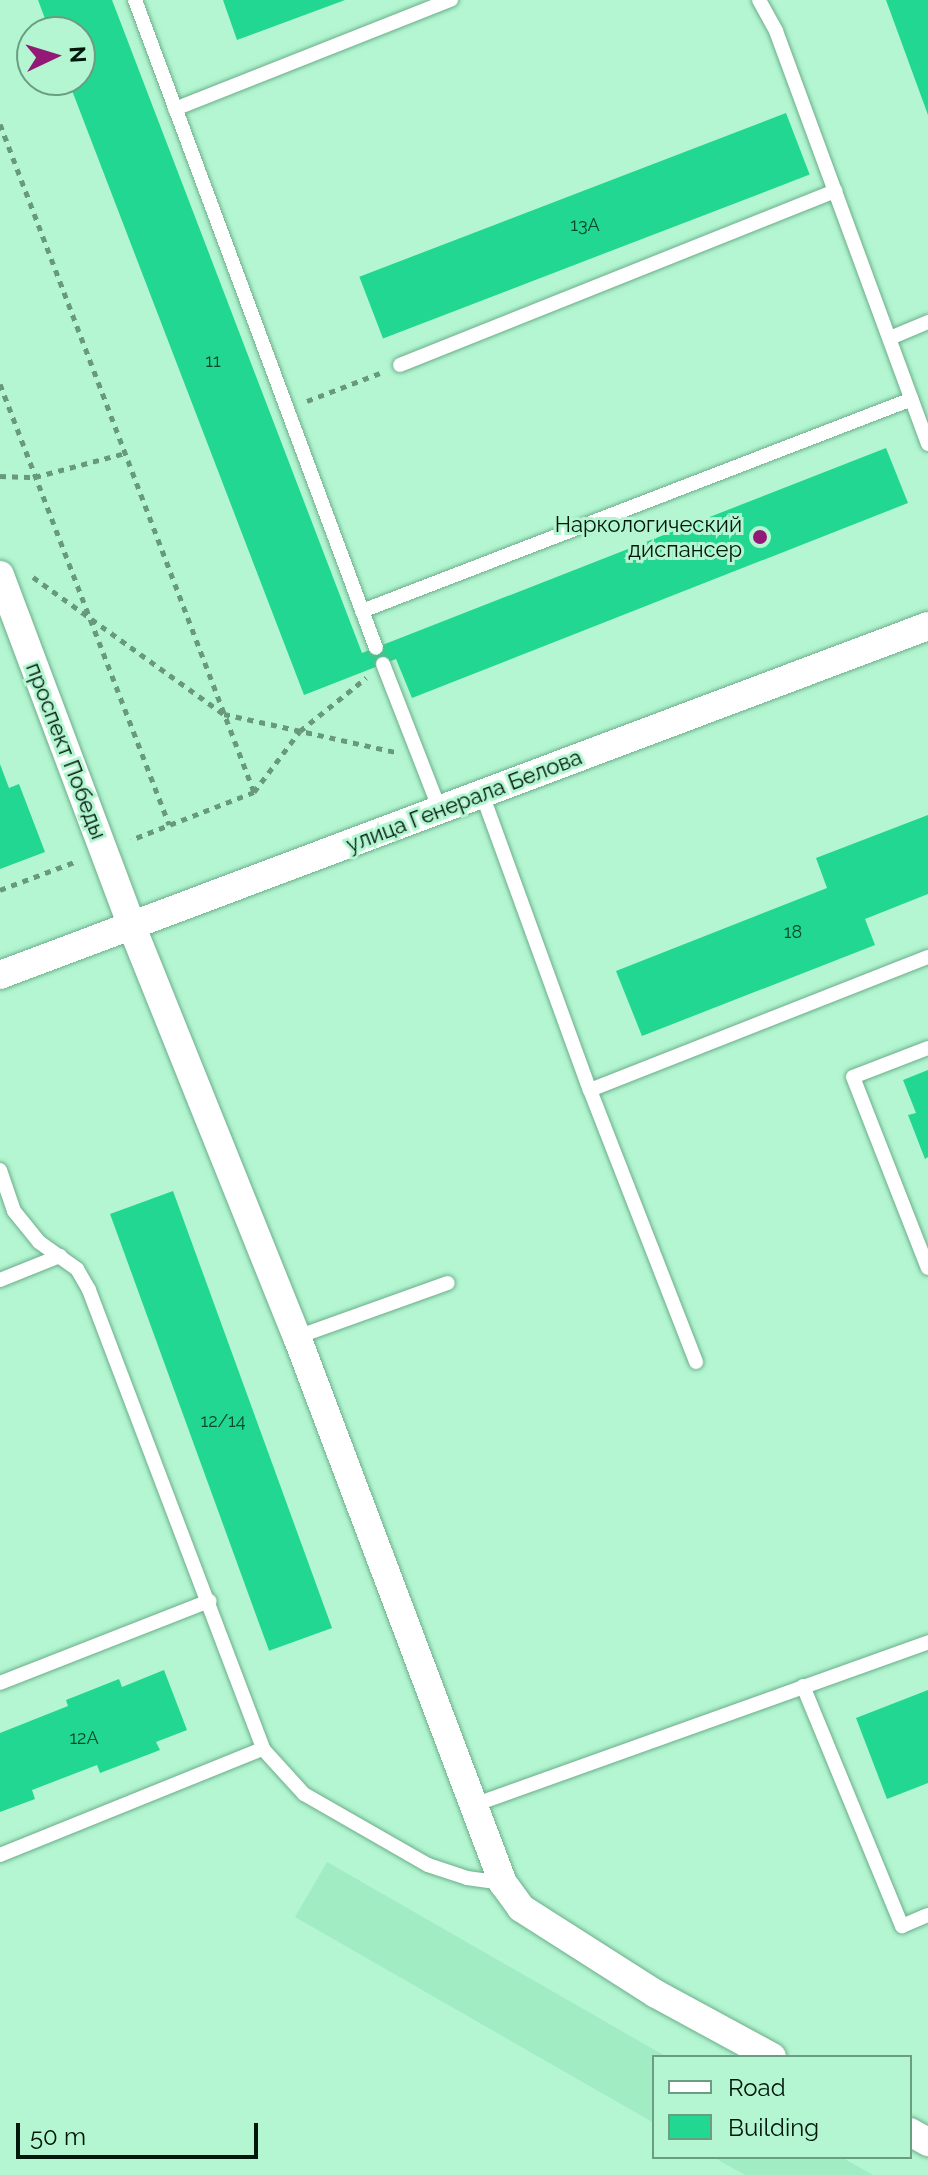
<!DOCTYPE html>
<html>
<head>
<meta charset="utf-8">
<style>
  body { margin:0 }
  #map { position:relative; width:928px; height:2175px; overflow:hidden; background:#b3f6d1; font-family:Raleway,sans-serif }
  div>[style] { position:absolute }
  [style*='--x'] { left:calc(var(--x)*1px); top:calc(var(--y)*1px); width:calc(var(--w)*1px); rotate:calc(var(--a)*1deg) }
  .built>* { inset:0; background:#a1ecc3 }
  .building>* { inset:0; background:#22d791; transform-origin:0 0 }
  .path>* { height:5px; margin-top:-2.5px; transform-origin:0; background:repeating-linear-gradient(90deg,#68997e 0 6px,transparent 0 12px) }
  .roads { filter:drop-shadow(0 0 2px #6cad8b) drop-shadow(0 0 2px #6cad8b) }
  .service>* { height:14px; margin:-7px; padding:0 7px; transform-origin:7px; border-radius:7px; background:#fff }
  .minor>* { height:28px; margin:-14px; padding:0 14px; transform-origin:14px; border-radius:14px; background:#fff }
  .dots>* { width:22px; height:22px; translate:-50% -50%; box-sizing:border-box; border:4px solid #b3f6d1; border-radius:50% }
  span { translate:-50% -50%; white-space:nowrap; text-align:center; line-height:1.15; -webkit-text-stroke:6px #b3f6d1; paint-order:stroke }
  .number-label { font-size:18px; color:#08472c }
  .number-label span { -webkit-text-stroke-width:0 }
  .poi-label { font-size:22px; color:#00170b }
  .right { translate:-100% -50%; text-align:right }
  .street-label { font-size:22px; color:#00170b }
  .legend { position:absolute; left:652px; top:2055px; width:260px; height:104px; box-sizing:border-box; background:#b3f6d1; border:2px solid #6b9d82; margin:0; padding:10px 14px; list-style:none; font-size:24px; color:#00170b }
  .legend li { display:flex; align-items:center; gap:16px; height:40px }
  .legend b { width:40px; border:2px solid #6b9d82 }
  .north { position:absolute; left:16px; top:16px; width:80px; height:80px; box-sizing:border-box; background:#b3f6d1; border:2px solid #6b9d82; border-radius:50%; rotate:86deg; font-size:22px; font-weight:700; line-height:32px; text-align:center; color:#00170b }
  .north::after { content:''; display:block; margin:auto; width:28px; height:36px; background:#921975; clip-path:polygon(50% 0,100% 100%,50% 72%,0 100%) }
  .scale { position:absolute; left:16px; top:2123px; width:242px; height:36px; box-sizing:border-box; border:4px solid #00170b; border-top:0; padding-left:10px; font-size:24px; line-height:28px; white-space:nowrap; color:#00170b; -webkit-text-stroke:6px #b3f6d1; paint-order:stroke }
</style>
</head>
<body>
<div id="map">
  <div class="built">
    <div style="clip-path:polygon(327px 1862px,667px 2057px,654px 2057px,654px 2123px,295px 1917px)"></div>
    <div style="clip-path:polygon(713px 2157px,841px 2157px,873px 2175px,745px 2175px)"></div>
  </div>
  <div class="building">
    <div style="clip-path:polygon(38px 0,112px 0,362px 653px,886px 448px,908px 503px,412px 698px,396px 659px,304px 695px,68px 80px,80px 80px,80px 32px,50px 32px)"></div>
    <div style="clip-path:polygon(223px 0,345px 0,237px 40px)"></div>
    <div style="clip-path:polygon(886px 0,928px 0,928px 115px)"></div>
    <div style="left:786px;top:113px;width:66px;height:457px;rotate:69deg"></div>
    <div style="clip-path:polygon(0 764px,9px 788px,19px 784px,45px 852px,0 869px)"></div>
    <div style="clip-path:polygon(928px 815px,928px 894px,865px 919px,875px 945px,642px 1036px,616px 971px,827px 888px,816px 858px)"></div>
    <div style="clip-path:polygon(928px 1070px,928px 1157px,925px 1159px,908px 1115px,916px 1113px,903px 1080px)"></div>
    <div style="left:173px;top:1191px;width:465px;height:67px;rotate:70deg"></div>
    <div style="clip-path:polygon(164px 1670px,187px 1730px,156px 1742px,160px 1750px,100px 1773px,97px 1765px,32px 1790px,35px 1799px,0 1812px,0 1733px,68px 1706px,66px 1700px,119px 1679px,122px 1687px)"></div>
    <div style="clip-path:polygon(928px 1690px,928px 1783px,887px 1799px,856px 1718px)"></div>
  </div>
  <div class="path">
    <div style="--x:0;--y:124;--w:715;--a:69.18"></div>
    <div style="--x:254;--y:792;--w:132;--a:158.7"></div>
    <div style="--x:0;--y:384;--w:472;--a:69"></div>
    <div style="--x:307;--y:401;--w:78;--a:-21"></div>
    <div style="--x:0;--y:476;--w:35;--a:2"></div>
    <div style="--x:35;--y:477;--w:93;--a:-14.9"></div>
    <div style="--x:33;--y:577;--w:235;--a:35.7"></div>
    <div style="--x:224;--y:714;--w:175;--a:12.5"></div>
    <div style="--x:254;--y:792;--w:76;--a:-53"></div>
    <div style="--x:300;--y:731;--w:85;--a:-38.8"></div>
    <div style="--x:0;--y:890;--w:82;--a:-20.6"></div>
  </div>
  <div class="roads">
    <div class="service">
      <div style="--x:135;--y:0;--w:691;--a:69.6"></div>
      <div style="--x:759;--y:0;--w:35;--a:61"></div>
      <div style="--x:776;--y:31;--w:440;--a:69.8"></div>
      <div style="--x:175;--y:109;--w:297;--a:-21.6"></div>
      <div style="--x:890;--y:338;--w:41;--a:-22.8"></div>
      <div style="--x:400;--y:365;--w:469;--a:-21.8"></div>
      <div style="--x:362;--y:611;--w:589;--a:-21.08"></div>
      <div style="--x:383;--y:664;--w:157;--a:68.7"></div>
      <div style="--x:482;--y:794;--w:315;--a:70"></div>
      <div style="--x:590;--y:1090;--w:363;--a:-21.5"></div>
      <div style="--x:928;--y:1048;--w:80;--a:158.9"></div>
      <div style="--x:853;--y:1077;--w:205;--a:68.6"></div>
      <div style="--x:590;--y:1090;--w:292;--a:68.7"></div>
      <div style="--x:0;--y:1170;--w:43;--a:71.1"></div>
      <div style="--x:14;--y:1211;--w:40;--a:51"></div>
      <div style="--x:39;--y:1242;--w:47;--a:35.4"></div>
      <div style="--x:77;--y:1269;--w:24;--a:60"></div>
      <div style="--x:89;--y:1290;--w:491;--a:69.2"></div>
      <div style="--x:263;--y:1749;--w:61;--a:47.7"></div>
      <div style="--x:304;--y:1794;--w:143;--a:29.8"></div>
      <div style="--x:428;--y:1865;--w:41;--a:18.4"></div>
      <div style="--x:467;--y:1878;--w:36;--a:8"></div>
      <div style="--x:0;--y:1280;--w:65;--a:-21.8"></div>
      <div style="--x:297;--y:1337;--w:160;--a:-19.7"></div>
      <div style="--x:0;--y:1683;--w:225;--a:-21.4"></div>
      <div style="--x:803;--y:1686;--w:260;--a:67.6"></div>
      <div style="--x:902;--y:1926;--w:28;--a:-23"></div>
      <div style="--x:471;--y:1806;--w:486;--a:-19.7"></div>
      <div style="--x:0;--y:1855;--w:284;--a:-22"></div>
    </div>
    <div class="minor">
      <div style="--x:0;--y:575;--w:376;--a:69.4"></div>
      <div style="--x:132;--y:927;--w:442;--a:68.1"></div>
      <div style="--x:297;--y:1337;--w:584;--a:69.33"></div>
      <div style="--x:503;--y:1883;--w:31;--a:54"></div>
      <div style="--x:521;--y:1908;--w:160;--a:32.5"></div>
      <div style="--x:656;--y:1994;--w:132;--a:28.5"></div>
      <div style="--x:0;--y:975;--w:991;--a:-20.61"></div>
      <div style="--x:910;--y:2132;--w:21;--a:29"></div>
    </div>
  </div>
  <div class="dots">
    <div style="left:760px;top:537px;background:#921975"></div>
  </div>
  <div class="number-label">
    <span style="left:585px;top:225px">13А</span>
    <span style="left:213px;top:361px">11</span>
    <span style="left:793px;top:932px">18</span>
    <span style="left:223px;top:1421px">12/14</span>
    <span style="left:84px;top:1738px">12А</span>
  </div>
  <div class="poi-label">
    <span class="right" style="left:742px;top:537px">Наркологический<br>диспансер</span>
  </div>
  <div class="street-label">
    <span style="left:66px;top:751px;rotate:69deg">проспект Победы</span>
    <span style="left:464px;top:801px;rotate:-21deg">улица Генерала Белова</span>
  </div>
  <ul class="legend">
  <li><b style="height:10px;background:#fff"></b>Road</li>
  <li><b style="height:22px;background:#22d791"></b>Building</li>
  </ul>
  <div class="north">N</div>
  <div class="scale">50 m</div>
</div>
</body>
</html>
